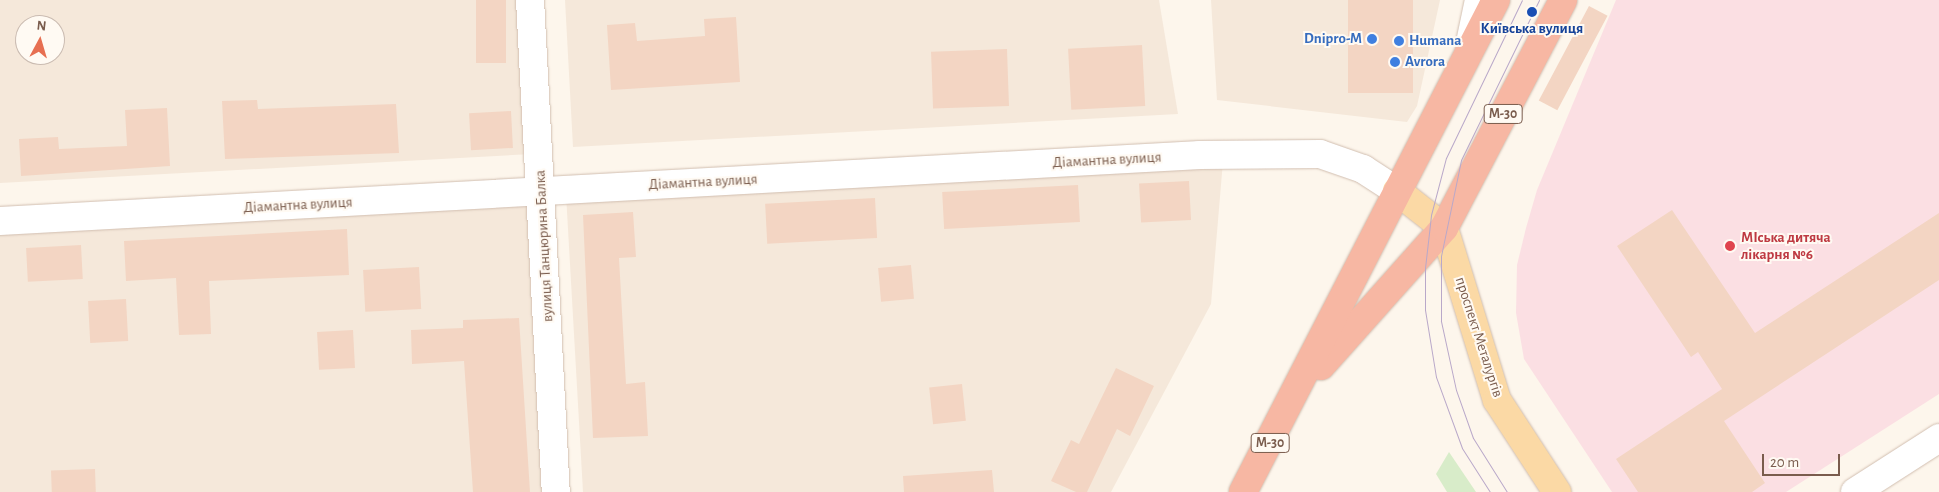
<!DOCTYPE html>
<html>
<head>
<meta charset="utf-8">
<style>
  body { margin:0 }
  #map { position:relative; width:1939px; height:492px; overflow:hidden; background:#fdf6ec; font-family:"Alegreya Sans",sans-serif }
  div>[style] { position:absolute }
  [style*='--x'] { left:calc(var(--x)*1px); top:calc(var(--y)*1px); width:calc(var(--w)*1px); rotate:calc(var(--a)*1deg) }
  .residential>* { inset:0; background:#f5e8da }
  .medical>* { inset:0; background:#fbdfe3 }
  .green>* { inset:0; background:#d8ecc9 }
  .building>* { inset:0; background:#f3d5c3; transform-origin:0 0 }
  .roads { filter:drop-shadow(0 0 1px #d1beb0) drop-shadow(0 0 1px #d1beb0) }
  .minor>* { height:28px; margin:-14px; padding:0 14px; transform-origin:14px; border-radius:14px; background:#fff }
  .major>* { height:28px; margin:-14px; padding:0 14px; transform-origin:14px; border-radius:14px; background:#fbd9a5 }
  .highway>* { height:28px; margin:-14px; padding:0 14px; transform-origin:14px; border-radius:14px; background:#f7b7a3 }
  .tram>* { height:1px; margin:-0.5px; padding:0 0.5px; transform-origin:0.5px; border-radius:0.5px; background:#b9a8c9 }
  .dots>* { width:14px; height:14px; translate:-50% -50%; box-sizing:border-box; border:2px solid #fffaf3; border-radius:50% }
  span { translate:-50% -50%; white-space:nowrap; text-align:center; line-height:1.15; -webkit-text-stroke:4px #fffaf3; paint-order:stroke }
  .shield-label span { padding:1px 4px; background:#fffaf3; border:1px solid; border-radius:4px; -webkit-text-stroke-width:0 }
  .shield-label { font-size:14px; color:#7a5c4d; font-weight:700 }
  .transit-label { font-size:15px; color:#164399; font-weight:700 }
  .shop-label { font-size:15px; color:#366cbe; font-weight:700 }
  .right { translate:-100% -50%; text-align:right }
  .left { translate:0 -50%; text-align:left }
  .street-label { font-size:15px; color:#7a5c4d }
  .health-label { font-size:15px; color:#be3a42; font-weight:700 }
  .north { position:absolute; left:15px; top:15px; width:50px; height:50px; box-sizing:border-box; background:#fffaf3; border:1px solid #cabbb1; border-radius:50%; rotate:6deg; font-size:14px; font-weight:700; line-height:20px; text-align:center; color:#7a5c4d }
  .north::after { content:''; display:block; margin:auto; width:18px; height:22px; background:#e76f51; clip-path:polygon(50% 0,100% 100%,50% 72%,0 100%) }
  .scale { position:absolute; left:1762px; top:454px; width:78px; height:22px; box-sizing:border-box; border:2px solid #7a5c4d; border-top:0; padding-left:6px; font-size:15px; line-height:18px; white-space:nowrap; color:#7a5c4d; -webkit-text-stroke:4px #fffaf3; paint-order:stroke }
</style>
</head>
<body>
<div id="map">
  <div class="residential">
    <div style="clip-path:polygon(evenodd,0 0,521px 0,532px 154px,0 183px,0 0,25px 25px,55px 25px,55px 55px,25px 55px,25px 25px)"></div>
    <div style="clip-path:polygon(565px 0,1159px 0,1178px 114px,573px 147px)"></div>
    <div style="clip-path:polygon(1211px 0,1440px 0,1417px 106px,1407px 122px,1217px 100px)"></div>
    <div style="clip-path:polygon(1223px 161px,1211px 304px,1111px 492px,583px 492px,566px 194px)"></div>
    <div style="clip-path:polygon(527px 197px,545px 492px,0 492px,0 231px)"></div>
  </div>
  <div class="medical">
    <div style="clip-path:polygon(1616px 0,1939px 0,1939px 394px,1786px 492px,1612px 492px,1524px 359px,1516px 313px,1517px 265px,1526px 228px,1537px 190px)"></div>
  </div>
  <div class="green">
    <div style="clip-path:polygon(1449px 452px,1476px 492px,1447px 492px,1436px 474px)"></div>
  </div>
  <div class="building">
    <div style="left:476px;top:0;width:30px;height:63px"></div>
    <div style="left:1348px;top:0;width:65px;height:93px"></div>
    <div style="left:1589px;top:6px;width:21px;height:107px;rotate:28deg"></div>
    <div style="clip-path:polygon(736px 17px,740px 82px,611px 90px,607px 25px,635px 23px,637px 41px,705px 36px,704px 19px)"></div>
    <div style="left:1142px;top:45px;width:61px;height:74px;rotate:87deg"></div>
    <div style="left:1007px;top:49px;width:57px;height:76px;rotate:88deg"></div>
    <div style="clip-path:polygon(257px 100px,258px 109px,396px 104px,399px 153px,225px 159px,222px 101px)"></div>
    <div style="clip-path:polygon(167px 108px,170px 166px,21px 176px,19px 139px,58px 137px,59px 149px,127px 146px,125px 110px)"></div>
    <div style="left:511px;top:111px;width:37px;height:42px;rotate:87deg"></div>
    <div style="left:1189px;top:181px;width:39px;height:50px;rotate:87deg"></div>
    <div style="left:1078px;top:185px;width:37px;height:136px;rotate:87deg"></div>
    <div style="left:875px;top:198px;width:40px;height:110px;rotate:87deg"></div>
    <div style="clip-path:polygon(1672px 210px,1755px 333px,1939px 213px,1939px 280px,1724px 421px,1765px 483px,1752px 492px,1638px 492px,1616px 459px,1722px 389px,1698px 352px,1691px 357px,1617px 246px)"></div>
    <div style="clip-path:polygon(633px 212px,636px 257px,619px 258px,626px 384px,645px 382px,648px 436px,593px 438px,583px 215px)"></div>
    <div style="clip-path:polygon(347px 229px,349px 275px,209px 281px,211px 334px,179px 335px,176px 278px,126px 281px,124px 241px)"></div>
    <div style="left:81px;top:245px;width:34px;height:55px;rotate:87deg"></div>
    <div style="left:911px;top:265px;width:34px;height:33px;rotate:85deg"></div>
    <div style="left:419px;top:267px;width:42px;height:56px;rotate:87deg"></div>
    <div style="left:126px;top:299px;width:42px;height:38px;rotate:87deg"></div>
    <div style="clip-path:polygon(519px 318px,530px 492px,473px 492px,464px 361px,412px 364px,411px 330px,463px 328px,463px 320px)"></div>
    <div style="left:353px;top:330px;width:38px;height:36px;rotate:87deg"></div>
    <div style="clip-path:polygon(1116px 368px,1154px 386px,1130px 436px,1117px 429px,1087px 492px,1076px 492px,1051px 481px,1071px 440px,1079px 444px)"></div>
    <div style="left:962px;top:384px;width:37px;height:33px;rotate:84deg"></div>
    <div style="left:95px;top:469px;width:23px;height:44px;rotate:88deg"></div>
    <div style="clip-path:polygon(992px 470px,994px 492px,904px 492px,903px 476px)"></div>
  </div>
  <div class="roads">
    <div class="minor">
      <div style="--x:530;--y:0;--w:493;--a:87"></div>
      <div style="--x:1470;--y:43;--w:44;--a:-78.2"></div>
      <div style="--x:0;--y:221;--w:1202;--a:-3.15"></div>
      <div style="--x:1200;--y:155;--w:120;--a:-0.5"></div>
      <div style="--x:1320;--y:154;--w:46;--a:19.2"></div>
      <div style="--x:1363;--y:169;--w:40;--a:32.9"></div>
      <div style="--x:1855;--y:492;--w:100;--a:-32.7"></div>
    </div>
    <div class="major">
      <div style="--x:1397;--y:191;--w:60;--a:38.2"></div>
      <div style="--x:1444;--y:228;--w:180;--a:72.9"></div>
      <div style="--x:1497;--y:400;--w:110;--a:56.9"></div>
    </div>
    <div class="highway">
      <div style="--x:1321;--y:366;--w:185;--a:-48.3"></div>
      <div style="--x:1444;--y:228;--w:257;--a:-62.4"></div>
      <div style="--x:1243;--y:492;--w:553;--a:-62.79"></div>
    </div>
  </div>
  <div class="tram">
    <div style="--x:1490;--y:492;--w:52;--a:-122.5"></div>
    <div style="--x:1462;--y:448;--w:76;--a:-110.1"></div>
    <div style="--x:1436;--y:377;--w:68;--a:-99.3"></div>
    <div style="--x:1425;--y:310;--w:42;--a:-90"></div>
    <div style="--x:1425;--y:268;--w:53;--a:-83.5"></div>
    <div style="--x:1431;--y:215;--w:59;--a:-75.3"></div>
    <div style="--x:1446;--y:158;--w:175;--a:-64.3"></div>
    <div style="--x:1507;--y:492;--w:64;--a:-122.2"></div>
    <div style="--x:1473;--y:438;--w:51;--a:-109.5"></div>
    <div style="--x:1456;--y:390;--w:71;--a:-102.3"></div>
    <div style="--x:1441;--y:321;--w:65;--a:-90"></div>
    <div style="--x:1441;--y:256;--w:98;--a:-78.2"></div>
    <div style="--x:1461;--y:160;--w:178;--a:-64"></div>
  </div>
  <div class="dots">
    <div style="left:1532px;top:12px;background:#1a4fb4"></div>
    <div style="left:1372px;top:39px;background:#3f7fe0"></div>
    <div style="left:1399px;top:41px;background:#3f7fe0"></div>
    <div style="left:1395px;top:62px;background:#3f7fe0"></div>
    <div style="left:1730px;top:246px;background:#e0444e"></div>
  </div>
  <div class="shield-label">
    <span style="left:1503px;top:114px">М-30</span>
    <span style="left:1270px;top:443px">М-30</span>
  </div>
  <div class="transit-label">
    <span style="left:1532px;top:29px">Київська вулиця</span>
  </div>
  <div class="shop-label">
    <span class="right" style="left:1362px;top:39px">Dnipro-M</span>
    <span class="left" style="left:1409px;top:41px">Humana</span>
    <span class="left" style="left:1405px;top:62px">Avrora</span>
  </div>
  <div class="street-label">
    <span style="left:1107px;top:160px;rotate:-3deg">Діамантна вулиця</span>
    <span style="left:703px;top:182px;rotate:-3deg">Діамантна вулиця</span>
    <span style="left:298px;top:205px;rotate:-3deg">Діамантна вулиця</span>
    <span style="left:544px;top:246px;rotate:-93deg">вулиця Танцюрина Балка</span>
    <span style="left:1479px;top:337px;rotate:72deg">проспект Металургів</span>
  </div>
  <div class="health-label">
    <span class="left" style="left:1741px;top:246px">МІська дитяча<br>лікарня №6</span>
  </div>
  <div class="north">N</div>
  <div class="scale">20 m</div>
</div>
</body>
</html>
